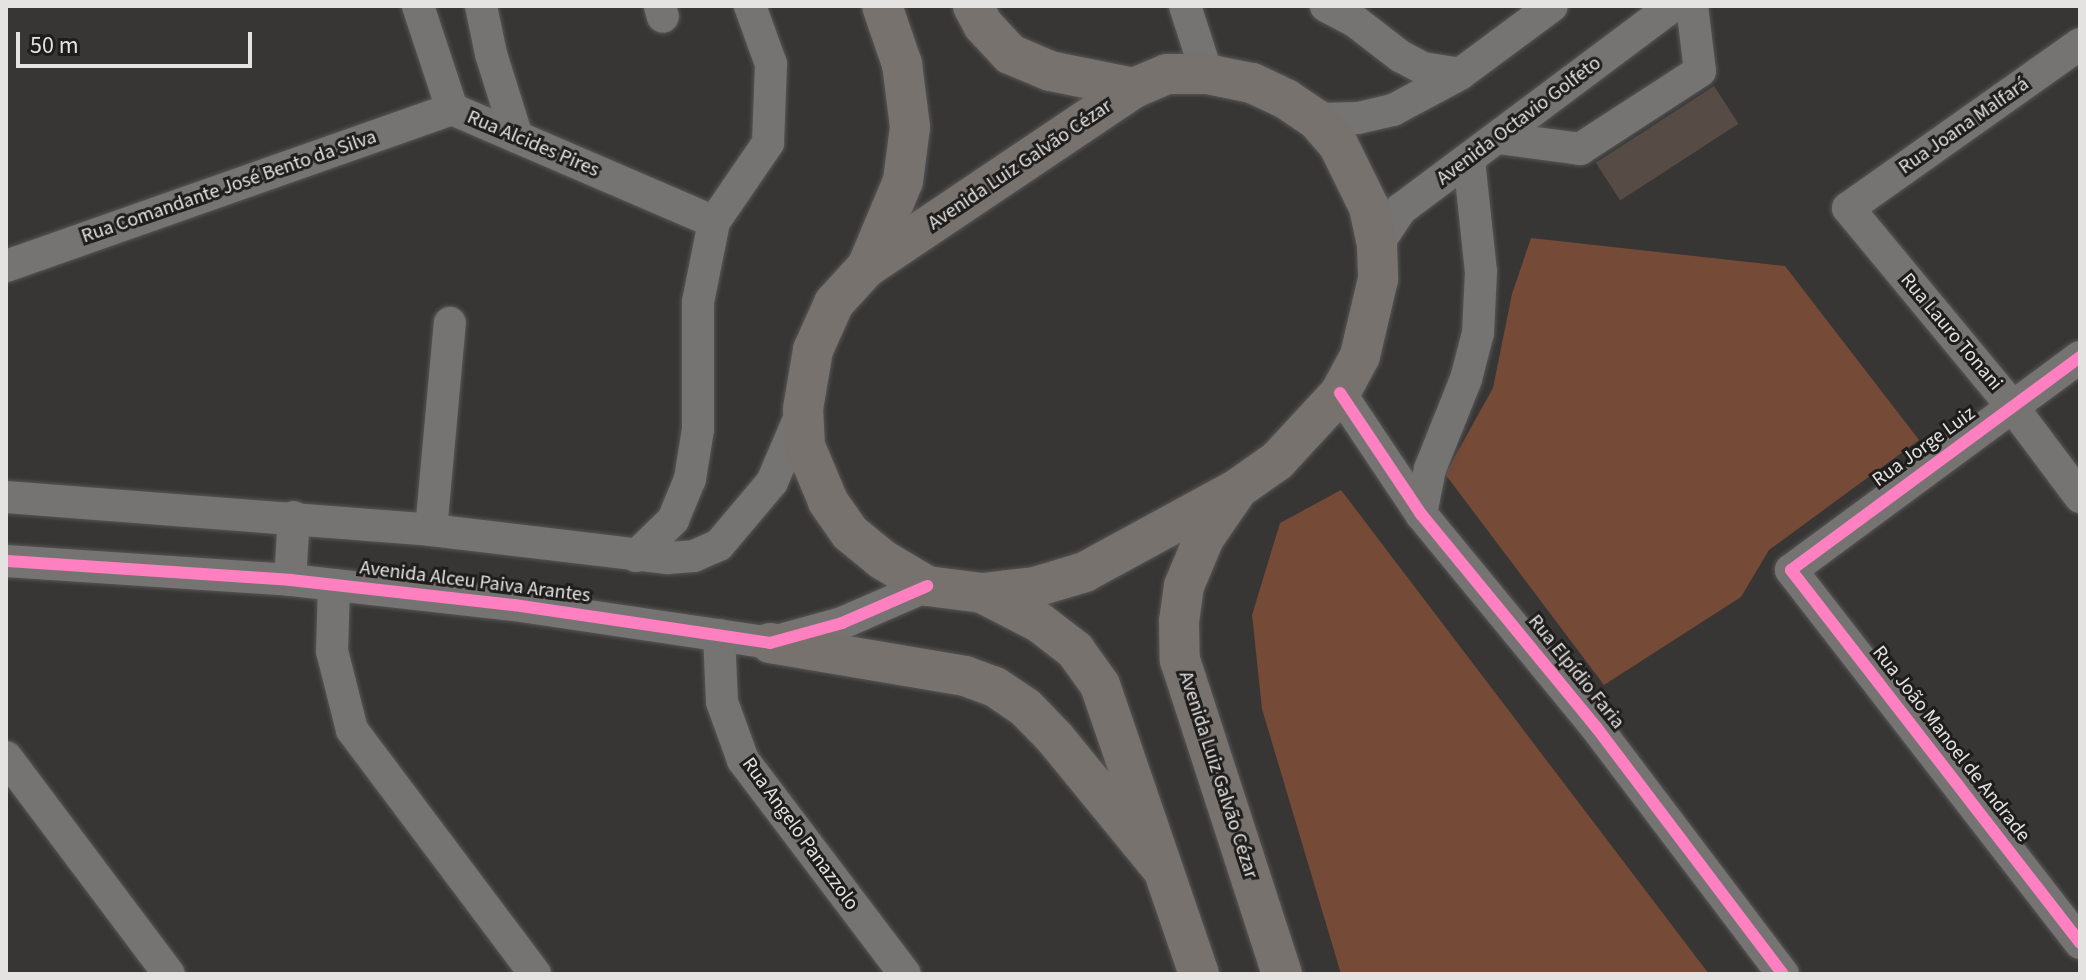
<!DOCTYPE html>
<html>
<head>
<meta charset="utf-8">
<style>
  body { margin:0 }
  #map { position:relative; width:2086px; height:980px; overflow:hidden; background:#373635; font-family:"Source Sans 3",sans-serif }
  div>[style] { position:absolute }
  [style*='--x'] { left:calc(var(--x)*1px); top:calc(var(--y)*1px); width:calc(var(--w)*1px); rotate:calc(var(--a)*1deg) }
  .green>* { inset:0; background:#754a36 }
  .building>* { inset:0; background:#574b45; transform-origin:0 0 }
  .roads { filter:drop-shadow(0 0 2px #565555) drop-shadow(0 0 2px #565555) }
  .minor>* { height:32px; margin:-16px; padding:0 16px; transform-origin:16px; border-radius:16px; background:#757473 }
  .major>* { height:40px; margin:-20px; padding:0 20px; transform-origin:20px; border-radius:20px; background:#78726e }
  .cycleway>* { height:12px; margin:-6px; padding:0 6px; transform-origin:6px; border-radius:6px; background:#ff80c0 }
  span { translate:-50% -50%; white-space:nowrap; text-align:center; line-height:1.15; -webkit-text-stroke:6px #1e1d1c; paint-order:stroke }
  .street-label { font-size:20px; color:#e4e3e2 }
  .frame { position:absolute; inset:0; border:8px solid #e4e3e2; pointer-events:none }
  .scale { position:absolute; left:16px; top:32px; width:236px; height:36px; box-sizing:border-box; border:4px solid #e4e3e2; border-top:0; padding-left:10px; font-size:24px; line-height:28px; white-space:nowrap; color:#e4e3e2; -webkit-text-stroke:6px #1e1d1c; paint-order:stroke }
</style>
</head>
<body>
<div id="map">
  <div class="green">
    <div style="clip-path:polygon(1531px 238px,1785px 266px,1919px 440px,1769px 550px,1741px 597px,1604px 685px,1445px 474px,1493px 388px,1512px 294px)"></div>
    <div style="clip-path:polygon(1341px 490px,1709px 974px,1341px 974px,1262px 709px,1252px 615px,1280px 523px)"></div>
  </div>
  <div class="building">
    <div style="left:1714px;top:86px;width:45px;height:141px;rotate:57deg"></div>
  </div>
  <div class="roads">
    <div class="minor">
      <div style="--x:418;--y:6;--w:108;--a:71.7"></div>
      <div style="--x:452;--y:109;--w:285;--a:23.3"></div>
      <div style="--x:481;--y:6;--w:49;--a:78.2"></div>
      <div style="--x:491;--y:54;--w:87;--a:72.6"></div>
      <div style="--x:660;--y:6;--w:11;--a:75"></div>
      <div style="--x:1185;--y:6;--w:71;--a:72.1"></div>
      <div style="--x:1326;--y:6;--w:34;--a:28"></div>
      <div style="--x:1356;--y:22;--w:56;--a:37.7"></div>
      <div style="--x:1400;--y:56;--w:26;--a:28"></div>
      <div style="--x:1423;--y:68;--w:37;--a:9"></div>
      <div style="--x:2080;--y:44;--w:284;--a:144.7"></div>
      <div style="--x:1848;--y:208;--w:257;--a:50.4"></div>
      <div style="--x:2012;--y:406;--w:114;--a:53.2"></div>
      <div style="--x:1316;--y:119;--w:42;--a:-1.4"></div>
      <div style="--x:1358;--y:118;--w:36;--a:-13"></div>
      <div style="--x:1393;--y:110;--w:76;--a:-28.2"></div>
      <div style="--x:1460;--y:74;--w:114;--a:-36.5"></div>
      <div style="--x:1498;--y:138;--w:83;--a:7.6"></div>
      <div style="--x:1580;--y:149;--w:143;--a:-33"></div>
      <div style="--x:1700;--y:71;--w:65;--a:-97"></div>
      <div style="--x:1377;--y:245;--w:43;--a:-56.3"></div>
      <div style="--x:1401;--y:209;--w:339;--a:-36.8"></div>
      <div style="--x:6;--y:266;--w:473;--a:-19.4"></div>
      <div style="--x:2080;--y:357;--w:359;--a:143.6"></div>
      <div style="--x:1791;--y:570;--w:472;--a:52.2"></div>
      <div style="--x:1340;--y:393;--w:146;--a:56.2"></div>
      <div style="--x:1421;--y:514;--w:276;--a:50.6"></div>
      <div style="--x:1596;--y:727;--w:310;--a:52.9"></div>
      <div style="--x:6;--y:497;--w:426;--a:4.4"></div>
      <div style="--x:431;--y:530;--w:238;--a:6.8"></div>
      <div style="--x:667;--y:558;--w:27;--a:-4"></div>
      <div style="--x:694;--y:556;--w:27;--a:-24"></div>
      <div style="--x:719;--y:545;--w:82;--a:-49.9"></div>
      <div style="--x:772;--y:482;--w:76;--a:-66.8"></div>
      <div style="--x:1421;--y:514;--w:46;--a:-78.7"></div>
      <div style="--x:1430;--y:469;--w:97;--a:-68.2"></div>
      <div style="--x:1466;--y:379;--w:48;--a:-75.4"></div>
      <div style="--x:1478;--y:333;--w:61;--a:-87.2"></div>
      <div style="--x:1481;--y:272;--w:114;--a:-96.1"></div>
      <div style="--x:431;--y:530;--w:208;--a:-84.8"></div>
      <div style="--x:636;--y:556;--w:52;--a:-44.2"></div>
      <div style="--x:673;--y:520;--w:44;--a:-67.5"></div>
      <div style="--x:690;--y:479;--w:51;--a:-80.9"></div>
      <div style="--x:698;--y:429;--w:127;--a:-90"></div>
      <div style="--x:698;--y:302;--w:82;--a:-78.7"></div>
      <div style="--x:714;--y:222;--w:96;--a:-55.6"></div>
      <div style="--x:768;--y:143;--w:79;--a:-87.8"></div>
      <div style="--x:771;--y:64;--w:62;--a:-109.9"></div>
      <div style="--x:6;--y:561;--w:285;--a:3.8"></div>
      <div style="--x:290;--y:580;--w:225;--a:6.4"></div>
      <div style="--x:514;--y:605;--w:259;--a:8.4"></div>
      <div style="--x:770;--y:643;--w:75;--a:-15.5"></div>
      <div style="--x:842;--y:623;--w:93;--a:-23.5"></div>
      <div style="--x:290;--y:580;--w:63;--a:-86.4"></div>
      <div style="--x:334;--y:585;--w:66;--a:91.7"></div>
      <div style="--x:332;--y:651;--w:81;--a:75.8"></div>
      <div style="--x:352;--y:730;--w:305;--a:53.1"></div>
      <div style="--x:719;--y:635;--w:67;--a:87.4"></div>
      <div style="--x:722;--y:702;--w:62;--a:70.1"></div>
      <div style="--x:743;--y:760;--w:268;--a:52.9"></div>
      <div style="--x:6;--y:757;--w:271;--a:53.1"></div>
    </div>
    <div class="major">
      <div style="--x:973;--y:6;--w:21;--a:62"></div>
      <div style="--x:983;--y:25;--w:40;--a:47"></div>
      <div style="--x:1010;--y:54;--w:43;--a:23"></div>
      <div style="--x:1050;--y:71;--w:86;--a:11.4"></div>
      <div style="--x:1167;--y:74;--w:40;--a:0"></div>
      <div style="--x:1207;--y:74;--w:46;--a:11.3"></div>
      <div style="--x:1252;--y:83;--w:38;--a:25"></div>
      <div style="--x:1286;--y:99;--w:36;--a:34"></div>
      <div style="--x:1316;--y:119;--w:33;--a:49"></div>
      <div style="--x:1338;--y:144;--w:70;--a:63.8"></div>
      <div style="--x:1369;--y:207;--w:39;--a:78"></div>
      <div style="--x:1377;--y:245;--w:34;--a:88"></div>
      <div style="--x:1378;--y:279;--w:79;--a:103.2"></div>
      <div style="--x:1360;--y:356;--w:42;--a:118.4"></div>
      <div style="--x:1340;--y:393;--w:93;--a:132.8"></div>
      <div style="--x:1277;--y:461;--w:49;--a:145"></div>
      <div style="--x:1237;--y:489;--w:173;--a:151.4"></div>
      <div style="--x:1085;--y:572;--w:52;--a:163.3"></div>
      <div style="--x:1035;--y:587;--w:53;--a:173.5"></div>
      <div style="--x:982;--y:593;--w:55;--a:-172.7"></div>
      <div style="--x:927;--y:586;--w:51;--a:-149.4"></div>
      <div style="--x:883;--y:560;--w:43;--a:-140.7"></div>
      <div style="--x:850;--y:533;--w:39;--a:-125"></div>
      <div style="--x:828;--y:501;--w:60;--a:-112.7"></div>
      <div style="--x:805;--y:446;--w:37;--a:-93"></div>
      <div style="--x:803;--y:409;--w:60;--a:-80.4"></div>
      <div style="--x:813;--y:350;--w:51;--a:-65.9"></div>
      <div style="--x:834;--y:303;--w:47;--a:-47.6"></div>
      <div style="--x:866;--y:268;--w:323;--a:-33.9"></div>
      <div style="--x:1134;--y:88;--w:36;--a:-23"></div>
      <div style="--x:867;--y:267;--w:93;--a:-67.3"></div>
      <div style="--x:903;--y:181;--w:54;--a:-82.6"></div>
      <div style="--x:910;--y:127;--w:64;--a:-97.2"></div>
      <div style="--x:902;--y:64;--w:61;--a:-109"></div>
      <div style="--x:1235;--y:493;--w:55;--a:124.6"></div>
      <div style="--x:1204;--y:538;--w:52;--a:112.6"></div>
      <div style="--x:1184;--y:586;--w:35;--a:98"></div>
      <div style="--x:1179;--y:621;--w:39;--a:89"></div>
      <div style="--x:1180;--y:660;--w:330;--a:72"></div>
      <div style="--x:982;--y:593;--w:65;--a:27.3"></div>
      <div style="--x:1040;--y:623;--w:44;--a:37.6"></div>
      <div style="--x:1075;--y:650;--w:43;--a:54.5"></div>
      <div style="--x:1100;--y:685;--w:305;--a:71.1"></div>
      <div style="--x:770;--y:643;--w:198;--a:9.6"></div>
      <div style="--x:965;--y:676;--w:32;--a:20"></div>
      <div style="--x:995;--y:687;--w:37;--a:34"></div>
      <div style="--x:1026;--y:708;--w:42;--a:46"></div>
      <div style="--x:1055;--y:738;--w:171;--a:50.7"></div>
    </div>
  </div>
  <div class="cycleway">
    <div style="--x:2080;--y:357;--w:359;--a:143.6"></div>
    <div style="--x:1791;--y:570;--w:472;--a:52.2"></div>
    <div style="--x:1340;--y:393;--w:146;--a:56.2"></div>
    <div style="--x:1421;--y:514;--w:276;--a:50.6"></div>
    <div style="--x:1596;--y:727;--w:310;--a:52.9"></div>
    <div style="--x:6;--y:561;--w:285;--a:3.8"></div>
    <div style="--x:290;--y:580;--w:225;--a:6.4"></div>
    <div style="--x:514;--y:605;--w:259;--a:8.4"></div>
    <div style="--x:770;--y:643;--w:75;--a:-15.5"></div>
    <div style="--x:842;--y:623;--w:93;--a:-23.5"></div>
  </div>
  <div class="street-label">
    <span style="left:1519px;top:121px;rotate:-37deg">Avenida Octavio Golfeto</span>
    <span style="left:1964px;top:126px;rotate:-35deg">Rua Joana Malfará</span>
    <span style="left:533px;top:144px;rotate:23deg">Rua Alcides Pires</span>
    <span style="left:1020px;top:165px;rotate:-34deg">Avenida Luiz Galvão Cézar</span>
    <span style="left:229px;top:187px;rotate:-19deg">Rua Comandante José Bento da Silva</span>
    <span style="left:1951px;top:332px;rotate:50deg">Rua Lauro Tonani</span>
    <span style="left:1924px;top:447px;rotate:-36deg">Rua Jorge Luiz</span>
    <span style="left:475px;top:582px;rotate:7deg">Avenida Alceu Paiva Arantes</span>
    <span style="left:1576px;top:672px;rotate:51deg">Rua Elpídio Faria</span>
    <span style="left:1951px;top:744px;rotate:52deg">Rua João Manoel de Andrade</span>
    <span style="left:1218px;top:775px;rotate:72deg">Avenida Luiz Galvão Cézar</span>
    <span style="left:800px;top:834px;rotate:54deg">Rua Angelo Panazzolo</span>
  </div>
  <div class="frame"></div>
  <div class="scale">50 m</div>
</div>
</body>
</html>
